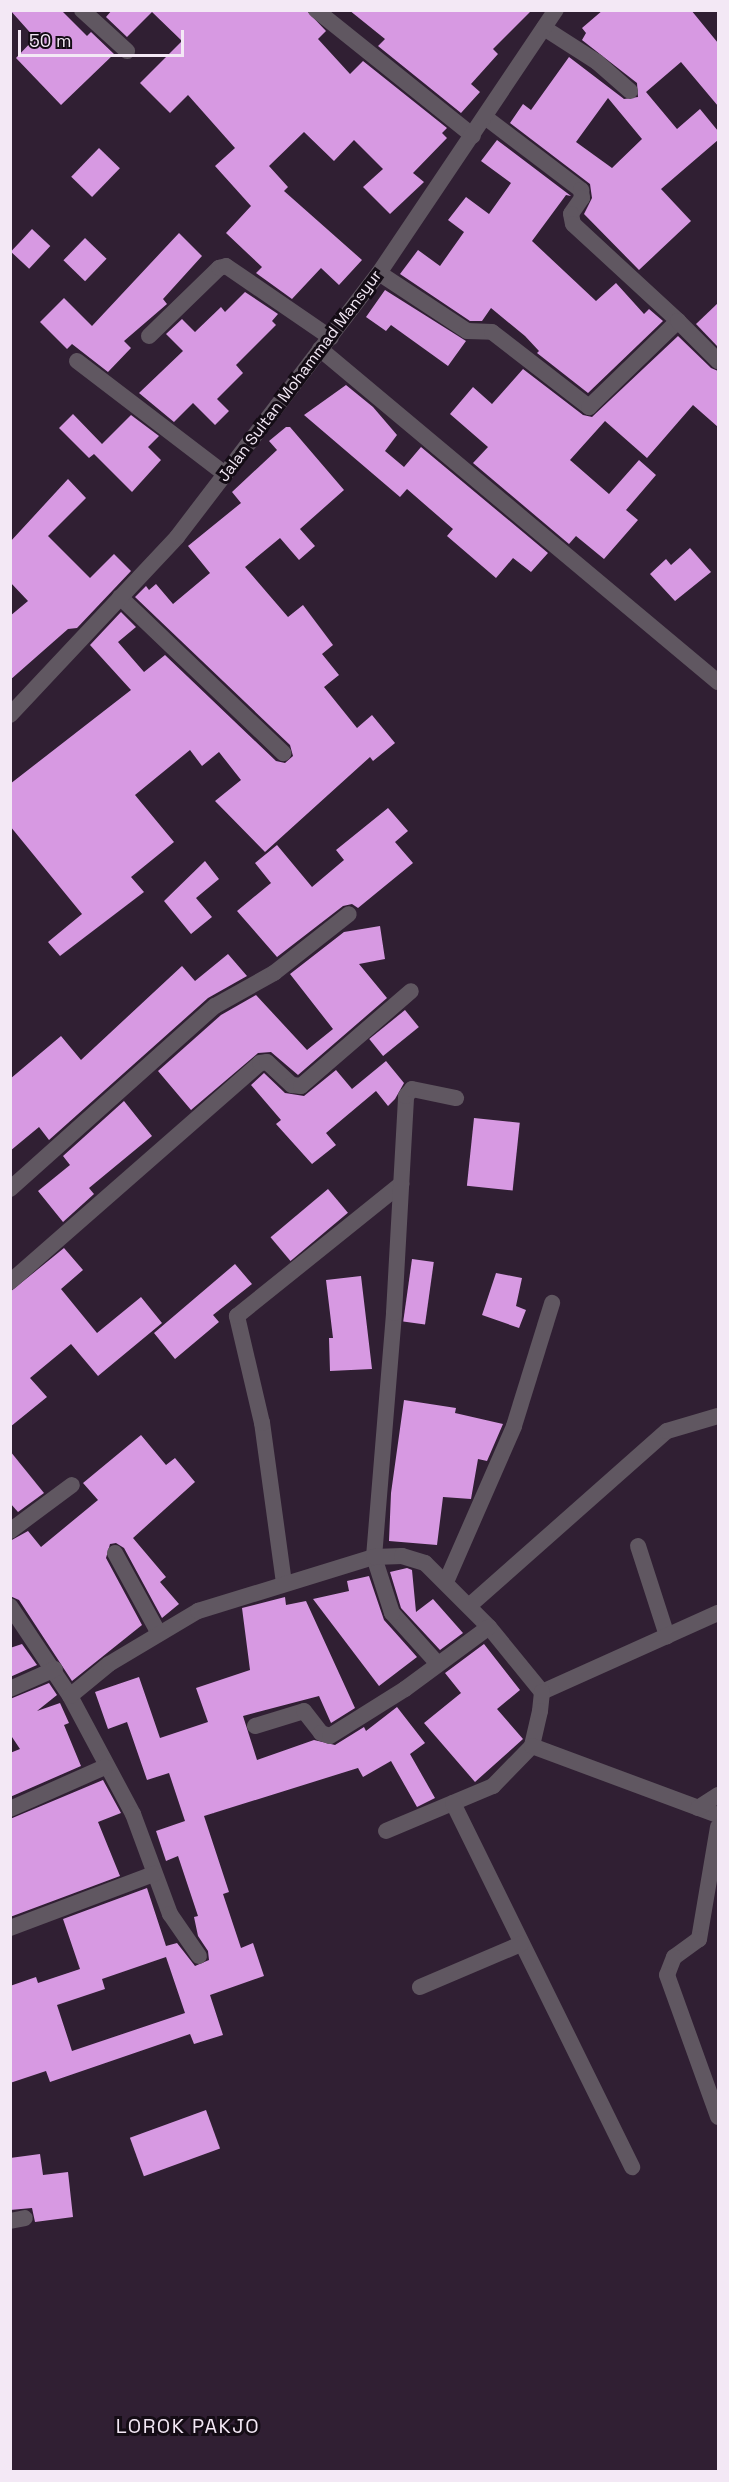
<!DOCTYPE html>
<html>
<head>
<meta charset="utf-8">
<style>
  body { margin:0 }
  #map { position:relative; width:729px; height:2482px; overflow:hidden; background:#301f33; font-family:"Space Grotesk",sans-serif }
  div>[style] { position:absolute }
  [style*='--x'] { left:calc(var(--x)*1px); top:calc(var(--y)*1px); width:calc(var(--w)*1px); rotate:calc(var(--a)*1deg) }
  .building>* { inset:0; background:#d799e2; transform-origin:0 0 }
  .minor>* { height:16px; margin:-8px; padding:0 8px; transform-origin:8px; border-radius:8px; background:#605761 }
  .tertiary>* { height:16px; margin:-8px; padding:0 8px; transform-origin:8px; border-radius:8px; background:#605761 }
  span { translate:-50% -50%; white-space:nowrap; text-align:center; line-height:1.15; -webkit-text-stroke:6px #140c15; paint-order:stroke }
  .street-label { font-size:16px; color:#f3e8f5 }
  .quarter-label { font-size:20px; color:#f3e8f5; letter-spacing:1.5px }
  .frame { position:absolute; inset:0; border:12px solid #f3e8f5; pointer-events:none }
  .scale { position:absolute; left:18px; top:30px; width:166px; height:27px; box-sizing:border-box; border:3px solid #f3e8f5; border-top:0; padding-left:8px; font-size:18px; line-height:21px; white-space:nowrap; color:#f3e8f5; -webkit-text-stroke:4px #140c15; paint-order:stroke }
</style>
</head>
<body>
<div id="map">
  <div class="building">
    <div style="clip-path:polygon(10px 10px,61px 10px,87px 36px,91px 32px,114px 54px,61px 105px,16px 58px,35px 38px)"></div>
    <div style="clip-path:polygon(112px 10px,306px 10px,326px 31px,318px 39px,350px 74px,363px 61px,447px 128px,442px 133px,447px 138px,413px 173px,424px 182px,390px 214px,363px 187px,383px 169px,354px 140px,334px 161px,304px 132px,269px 166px,288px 187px,284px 191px,362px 260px,339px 285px,321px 268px,292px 299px,256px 273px,262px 267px,226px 233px,251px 206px,215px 166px,235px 148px,188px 95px,170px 113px,140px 83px,182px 41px,152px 12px,127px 37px,106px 17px)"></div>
    <div style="clip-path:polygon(349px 10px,532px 10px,493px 49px,498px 54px,471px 84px,480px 92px,461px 113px,378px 46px,385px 39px)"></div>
    <div style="clip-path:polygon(evenodd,603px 10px,691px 10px,718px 43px,718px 106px,681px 62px,646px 92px,677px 129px,700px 109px,718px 131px,718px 140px,661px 189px,691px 221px,639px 270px,584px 214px,592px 198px,590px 184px,510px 123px,523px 104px,531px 110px,569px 57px,624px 99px,638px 97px,637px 83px,582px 40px,586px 33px,582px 28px,603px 10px,608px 98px,642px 139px,612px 168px,576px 142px,608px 98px)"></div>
    <div style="clip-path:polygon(497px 140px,571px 196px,566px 195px,532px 241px,596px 301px,616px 283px,644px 314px,649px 309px,663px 321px,588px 393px,537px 353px,539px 351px,525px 336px,491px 308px,482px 321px,470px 321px,400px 274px,418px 250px,440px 266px,464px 232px,448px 220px,466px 197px,489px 214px,511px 183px,481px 161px)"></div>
    <div style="left:99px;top:148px;width:29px;height:40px;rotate:44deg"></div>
    <div style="left:32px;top:229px;width:25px;height:31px;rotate:43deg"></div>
    <div style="clip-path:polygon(179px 233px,202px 256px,163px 299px,167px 304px,124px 341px,131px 348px,108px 372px,72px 344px,67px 349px,40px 322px,64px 298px,92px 326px)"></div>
    <div style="left:85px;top:238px;width:30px;height:31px;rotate:44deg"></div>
    <div style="clip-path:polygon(385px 290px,466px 341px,448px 366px,391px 325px,386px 331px,366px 317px)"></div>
    <div style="clip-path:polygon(245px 292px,278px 314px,272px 321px,276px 325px,236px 365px,243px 373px,217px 399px,229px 411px,215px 425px,193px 403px,174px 422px,139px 393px,183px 351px,166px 334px,182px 319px,195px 332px,221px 307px,225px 312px)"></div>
    <div style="clip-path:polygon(718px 303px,718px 347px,696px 324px)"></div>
    <div style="clip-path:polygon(678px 336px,711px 368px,718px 371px,718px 427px,693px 405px,647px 458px,605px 421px,570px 460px,609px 494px,639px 460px,656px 475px,626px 510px,638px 520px,604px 559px,576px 536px,569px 544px,473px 463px,488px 447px,450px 414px,473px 387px,492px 404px,523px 369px,583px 415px,592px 417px)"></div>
    <div style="clip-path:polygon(346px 385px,373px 407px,397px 435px,385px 451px,404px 467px,421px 447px,548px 553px,531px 572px,513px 558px,496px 578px,447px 536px,453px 529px,407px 489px,400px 497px,304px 415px)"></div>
    <div style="clip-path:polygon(73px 414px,102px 444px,131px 415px,159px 436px,148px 447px,161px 460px,132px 492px,94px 454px,89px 458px,59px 428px)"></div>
    <div style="clip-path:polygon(286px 427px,290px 427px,344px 490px,300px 529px,315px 546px,299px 560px,280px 538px,245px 567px,288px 617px,303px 605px,333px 645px,322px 654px,339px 675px,324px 687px,357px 728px,372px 715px,395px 743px,373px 761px,370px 757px,265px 852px,215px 801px,241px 780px,219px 752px,202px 766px,190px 750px,135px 795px,174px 842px,131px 877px,144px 892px,60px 956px,48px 942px,82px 914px,10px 826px,10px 784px,131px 690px,90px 645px,121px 612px,136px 627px,118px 642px,144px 672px,165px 655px,276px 761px,285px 763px,293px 756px,290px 745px,135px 597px,146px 586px,149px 590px,156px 584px,173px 604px,210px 573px,188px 546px,241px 503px,232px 492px,277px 450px,269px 441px)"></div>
    <div style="clip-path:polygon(68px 479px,86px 498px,48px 536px,90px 578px,114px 554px,131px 571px,77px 628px,68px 629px,10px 680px,10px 616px,28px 601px,10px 582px,10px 542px)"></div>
    <div style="clip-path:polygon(690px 548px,711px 572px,675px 601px,650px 574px,666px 559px,671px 565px)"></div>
    <div style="clip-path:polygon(388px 808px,408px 831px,395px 842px,413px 863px,358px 908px,352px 904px,343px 906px,277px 957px,237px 911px,271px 883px,255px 863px,277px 845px,312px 887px,344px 860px,336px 850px)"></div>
    <div style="clip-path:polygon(205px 861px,219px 879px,196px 898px,212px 917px,191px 934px,164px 901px)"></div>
    <div style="clip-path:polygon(380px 926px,385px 959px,359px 964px,387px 998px,298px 1075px,271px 1052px,258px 1053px,191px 1110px,158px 1071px,221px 1015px,256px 995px,307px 1050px,333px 1029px,290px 974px,344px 932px)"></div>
    <div style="clip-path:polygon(228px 954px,247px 976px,208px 998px,49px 1140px,39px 1127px,10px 1151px,10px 1079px,61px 1036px,81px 1060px,182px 966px,195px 981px)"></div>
    <div style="left:405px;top:1010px;width:22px;height:46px;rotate:51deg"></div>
    <div style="clip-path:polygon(386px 1061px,404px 1083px,395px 1099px,388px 1106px,376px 1091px,326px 1133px,336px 1145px,312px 1164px,276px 1124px,281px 1120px,251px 1085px,264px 1073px,285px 1093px,304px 1096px,336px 1070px,352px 1089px)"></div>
    <div style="clip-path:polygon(124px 1101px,152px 1136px,89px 1188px,94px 1194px,63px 1222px,38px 1191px,70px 1165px,63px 1156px)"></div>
    <div style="left:474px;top:1118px;width:46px;height:68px;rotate:6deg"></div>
    <div style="left:328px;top:1189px;width:31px;height:75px;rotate:50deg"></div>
    <div style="clip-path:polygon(64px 1248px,83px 1270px,61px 1289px,97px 1333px,141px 1297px,162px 1323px,98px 1376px,71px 1344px,30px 1378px,47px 1397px,10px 1427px,10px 1292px)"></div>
    <div style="left:412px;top:1259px;width:22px;height:63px;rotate:8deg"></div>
    <div style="clip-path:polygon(235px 1264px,252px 1284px,213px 1315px,219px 1322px,175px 1359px,154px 1333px)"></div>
    <div style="clip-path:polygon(496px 1273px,522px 1278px,516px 1306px,526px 1310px,519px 1328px,482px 1315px)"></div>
    <div style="clip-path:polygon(361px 1276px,372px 1369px,330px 1371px,329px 1338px,333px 1338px,326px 1280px)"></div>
    <div style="clip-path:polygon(404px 1400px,456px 1408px,455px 1413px,503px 1424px,487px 1461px,478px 1459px,471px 1499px,443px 1497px,437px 1545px,389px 1541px,391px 1493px)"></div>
    <div style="clip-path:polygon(141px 1435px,166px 1465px,175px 1458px,195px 1482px,133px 1538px,166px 1577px,160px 1582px,179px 1604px,162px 1618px,124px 1548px,116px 1543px,110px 1544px,106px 1558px,142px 1625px,72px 1681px,19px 1600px,10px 1596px,10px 1541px,28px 1531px,41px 1547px,98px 1500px,83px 1483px)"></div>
    <div style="clip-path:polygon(10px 1451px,44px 1493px,18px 1512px,10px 1503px)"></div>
    <div style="clip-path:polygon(407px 1568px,412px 1570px,416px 1612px,433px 1599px,463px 1633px,440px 1650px,401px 1608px,390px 1572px)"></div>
    <div style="clip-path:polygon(369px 1576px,384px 1620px,417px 1657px,379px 1686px,313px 1599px,349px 1591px,347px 1581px)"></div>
    <div style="clip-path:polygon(evenodd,285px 1597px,286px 1605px,306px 1601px,355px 1708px,331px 1723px,319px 1696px,243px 1716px,257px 1760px,314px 1740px,335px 1745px,364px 1727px,366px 1731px,397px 1707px,425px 1743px,410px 1754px,435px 1798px,417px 1807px,391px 1761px,363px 1777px,358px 1768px,204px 1816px,229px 1892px,223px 1894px,241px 1948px,253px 1943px,264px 1976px,210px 1995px,223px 2035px,194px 2044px,190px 2034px,50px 2082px,46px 2071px,10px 2083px,10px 1986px,36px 1977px,38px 1983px,80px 1969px,63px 1919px,147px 1888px,166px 1946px,177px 1943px,195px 1966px,209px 1960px,208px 1951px,198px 1936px,194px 1917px,198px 1916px,178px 1856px,166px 1861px,156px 1831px,185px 1821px,169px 1773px,147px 1780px,127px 1722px,108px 1729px,95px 1692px,139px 1677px,160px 1738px,208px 1722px,196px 1688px,250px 1670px,242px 1608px,285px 1597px,166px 1957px,185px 2013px,72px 2051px,57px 2005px,105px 1989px,102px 1979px,166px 1957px)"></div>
    <div style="clip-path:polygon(22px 1644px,37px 1665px,10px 1677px,10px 1648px)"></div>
    <div style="clip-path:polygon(484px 1644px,520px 1690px,497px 1709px,523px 1739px,475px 1782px,424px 1723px,461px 1693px,445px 1673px)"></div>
    <div style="clip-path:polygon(49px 1683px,57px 1695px,37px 1711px,60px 1703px,69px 1723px,64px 1725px,81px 1766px,10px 1797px,10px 1753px,20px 1749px,10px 1734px,10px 1699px)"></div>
    <div style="clip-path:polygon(103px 1780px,121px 1813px,98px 1822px,120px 1876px,10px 1917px,10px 1819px)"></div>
    <div style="left:206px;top:2110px;width:41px;height:81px;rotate:70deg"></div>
    <div style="clip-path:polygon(40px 2154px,43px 2175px,68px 2172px,73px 2217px,35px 2222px,32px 2208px,10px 2210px,10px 2158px)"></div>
  </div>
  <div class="minor">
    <div style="--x:82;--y:10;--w:61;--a:42.3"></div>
    <div style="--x:316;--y:10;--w:201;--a:38.7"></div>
    <div style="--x:544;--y:28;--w:63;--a:32.7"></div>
    <div style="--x:597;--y:62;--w:44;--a:41.3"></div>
    <div style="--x:485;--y:117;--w:121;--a:37.2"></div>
    <div style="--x:581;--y:190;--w:8;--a:83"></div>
    <div style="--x:582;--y:198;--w:19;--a:125"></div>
    <div style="--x:571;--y:214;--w:10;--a:79"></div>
    <div style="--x:573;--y:224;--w:143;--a:42.7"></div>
    <div style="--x:379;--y:273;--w:105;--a:33.4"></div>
    <div style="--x:467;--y:331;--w:25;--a:2"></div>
    <div style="--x:492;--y:332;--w:123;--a:37.7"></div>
    <div style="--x:589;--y:407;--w:124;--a:-44"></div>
    <div style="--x:678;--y:321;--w:57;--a:45"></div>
    <div style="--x:149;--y:336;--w:98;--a:-44.2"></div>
    <div style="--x:219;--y:268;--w:7;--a:-16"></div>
    <div style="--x:226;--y:266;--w:127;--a:34.4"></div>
    <div style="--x:320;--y:349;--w:519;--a:39.92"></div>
    <div style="--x:77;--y:361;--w:186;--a:37.4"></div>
    <div style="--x:120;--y:597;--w:226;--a:43.7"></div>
    <div style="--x:10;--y:1189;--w:275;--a:-41.8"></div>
    <div style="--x:215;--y:1006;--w:68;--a:-29.2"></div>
    <div style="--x:274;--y:973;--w:95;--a:-38.2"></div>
    <div style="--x:10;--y:1282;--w:332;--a:-41.2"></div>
    <div style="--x:260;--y:1063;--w:7;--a:-8"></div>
    <div style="--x:267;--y:1062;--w:34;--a:43"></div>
    <div style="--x:292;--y:1085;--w:9;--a:6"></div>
    <div style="--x:301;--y:1086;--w:145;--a:-40.8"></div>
    <div style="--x:10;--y:1531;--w:77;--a:-36.6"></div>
    <div style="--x:638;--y:1546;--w:95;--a:72.1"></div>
    <div style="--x:115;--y:1553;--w:90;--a:61.4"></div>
    <div style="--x:446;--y:1582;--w:170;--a:-66.4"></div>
    <div style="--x:514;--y:1426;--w:129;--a:-72.8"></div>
    <div style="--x:284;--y:1583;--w:162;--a:-97.8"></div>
    <div style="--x:262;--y:1423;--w:110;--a:-103.2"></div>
    <div style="--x:237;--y:1316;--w:211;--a:-38.8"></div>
    <div style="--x:10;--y:1606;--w:108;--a:56.3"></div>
    <div style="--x:70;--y:1696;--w:134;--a:61.9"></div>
    <div style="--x:133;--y:1814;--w:107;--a:69.7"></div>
    <div style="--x:170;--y:1914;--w:51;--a:55.4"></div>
    <div style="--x:469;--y:1606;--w:264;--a:-41.5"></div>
    <div style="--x:667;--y:1431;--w:53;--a:-16.4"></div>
    <div style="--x:438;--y:1664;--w:69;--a:-132"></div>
    <div style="--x:392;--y:1613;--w:59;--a:-107.8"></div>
    <div style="--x:374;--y:1557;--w:245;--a:-85.3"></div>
    <div style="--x:394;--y:1313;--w:217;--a:-86.8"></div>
    <div style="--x:406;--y:1096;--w:9;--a:-49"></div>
    <div style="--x:412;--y:1089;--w:45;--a:11.6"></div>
    <div style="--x:10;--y:1689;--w:49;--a:-24"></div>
    <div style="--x:542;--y:1692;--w:193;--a:-24.2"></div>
    <div style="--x:70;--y:1696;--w:50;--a:-39.4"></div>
    <div style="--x:109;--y:1664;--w:104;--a:-30.8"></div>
    <div style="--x:198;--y:1611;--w:184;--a:-17.1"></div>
    <div style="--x:374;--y:1557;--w:28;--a:-2"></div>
    <div style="--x:402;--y:1556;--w:24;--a:17"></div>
    <div style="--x:425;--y:1563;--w:91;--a:45"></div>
    <div style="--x:489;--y:1627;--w:84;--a:50.8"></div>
    <div style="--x:542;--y:1692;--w:19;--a:96"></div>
    <div style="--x:540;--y:1711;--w:36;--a:103"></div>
    <div style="--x:532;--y:1746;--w:56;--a:134.3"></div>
    <div style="--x:493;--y:1786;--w:116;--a:157.2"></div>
    <div style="--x:255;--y:1726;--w:51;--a:-17"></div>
    <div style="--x:304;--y:1711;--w:28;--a:52"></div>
    <div style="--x:321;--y:1733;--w:9;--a:18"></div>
    <div style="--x:330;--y:1736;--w:89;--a:-32.1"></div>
    <div style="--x:405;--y:1689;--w:104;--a:-36.4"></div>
    <div style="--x:532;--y:1746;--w:198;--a:20.4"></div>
    <div style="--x:453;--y:1803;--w:406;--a:63.8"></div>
    <div style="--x:698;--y:1808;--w:24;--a:-33"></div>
    <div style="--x:10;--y:1809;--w:104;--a:-23.9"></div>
    <div style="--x:718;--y:1827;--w:114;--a:99.6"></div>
    <div style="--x:699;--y:1939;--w:31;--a:144"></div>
    <div style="--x:674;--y:1957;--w:19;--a:111"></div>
    <div style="--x:667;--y:1975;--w:151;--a:70.2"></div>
    <div style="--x:10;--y:1928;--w:154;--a:-20.6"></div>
    <div style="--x:420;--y:1987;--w:110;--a:-23.1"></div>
    <div style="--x:10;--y:2221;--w:15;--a:-11"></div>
  </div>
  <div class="tertiary">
    <div style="--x:10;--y:715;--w:244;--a:-46.8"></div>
    <div style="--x:177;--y:537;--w:332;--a:-52.6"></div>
    <div style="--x:379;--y:273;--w:317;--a:-56.1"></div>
  </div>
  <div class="street-label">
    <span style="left:300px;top:376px;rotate:-53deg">Jalan Sultan Mohammad Mansyur</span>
  </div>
  <div class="quarter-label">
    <span style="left:188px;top:2426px">LOROK PAKJO</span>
  </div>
  <div class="frame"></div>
  <div class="scale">50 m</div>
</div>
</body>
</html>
